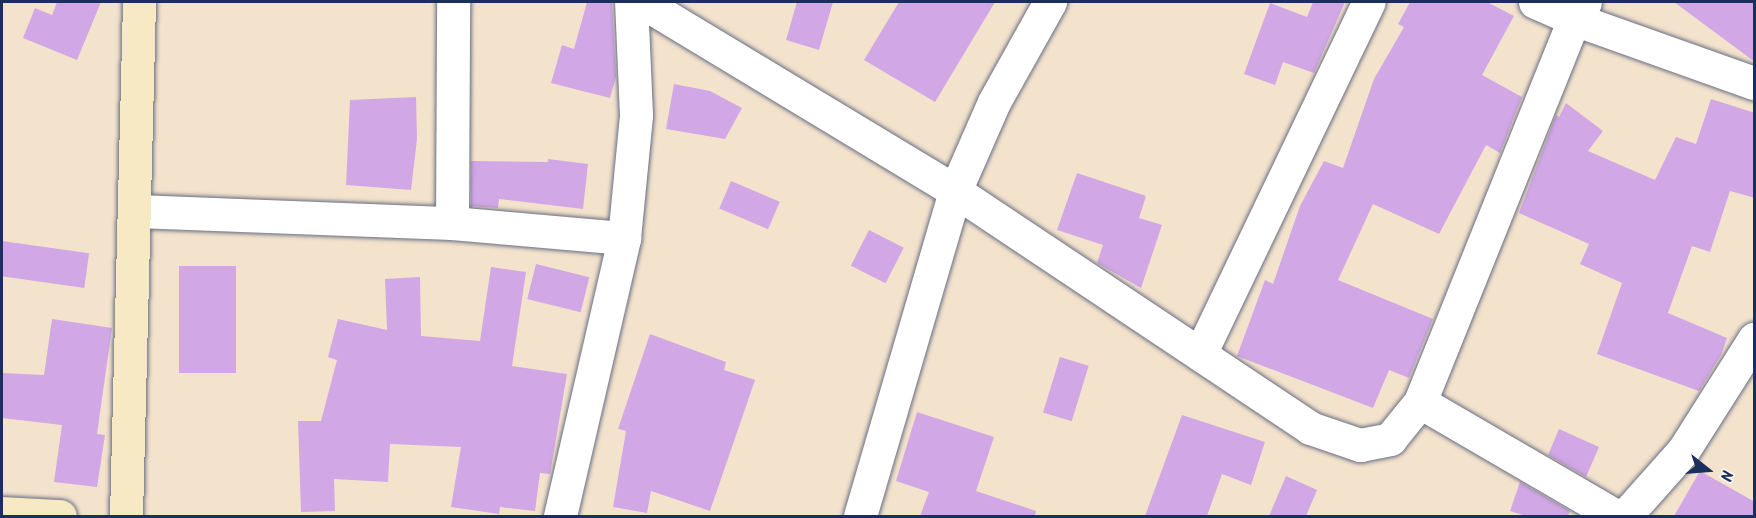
<!DOCTYPE html>
<html>
<head>
<meta charset="utf-8">
<style>
  body { margin:0 }
  #map { position:relative; width:1756px; height:518px; overflow:hidden; background:#f4e3cc; font-family:Kalam,sans-serif }
  div>[style] { position:absolute }
  [style*='--x'] { left:calc(var(--x)*1px); top:calc(var(--y)*1px); width:calc(var(--w)*1px); rotate:calc(var(--a)*1deg) }
  .building>* { inset:0; background:#d2a7e5; transform-origin:0 0 }
  .roads { filter:drop-shadow(0 0 2px #676e84) drop-shadow(0 0 2px #676e84) }
  .street>* { height:33px; margin:-16.5px; padding:0 16.5px; transform-origin:16.5px; border-radius:16.5px; background:#fff }
  .secondary>* { height:33px; margin:-16.5px; padding:0 16.5px; transform-origin:16.5px; border-radius:16.5px; background:#f6e9c3 }
  span { translate:-50% -50%; white-space:nowrap; text-align:center; line-height:1.15; -webkit-text-stroke:6px #f7f3e8; paint-order:stroke }
  .frame { position:absolute; inset:0; border:3px solid #1b2f5e; pointer-events:none }
  .north { position:absolute; left:1678px; top:440px; width:60px; height:60px; -webkit-text-stroke:4px #f7f3e8; paint-order:stroke; rotate:107deg; font-size:16px; font-weight:700; line-height:24px; text-align:center; color:#1b2f5e }
  .north::after { content:''; display:block; margin:auto; width:21px; height:27px; background:#1b2f5e; clip-path:polygon(50% 0,100% 100%,50% 72%,0 100%) }
</style>
</head>
<body>
<div id="map">
  <div class="building">
    <div style="clip-path:polygon(57px 2px,101px 2px,77px 60px,23px 38px,35px 8px,52px 15px)"></div>
    <div style="clip-path:polygon(587px 2px,612px 2px,616px 77px,610px 98px,551px 83px,562px 45px,574px 49px)"></div>
    <div style="clip-path:polygon(797px 2px,833px 2px,819px 50px,786px 40px)"></div>
    <div style="clip-path:polygon(899px 2px,995px 2px,935px 102px,864px 60px)"></div>
    <div style="clip-path:polygon(1313px 2px,1345px 2px,1314px 73px,1283px 62px,1275px 85px,1244px 74px,1270px 3px,1307px 17px)"></div>
    <div style="clip-path:polygon(1410px 2px,1487px 2px,1514px 16px,1482px 75px,1522px 97px,1500px 153px,1486px 145px,1439px 234px,1373px 204px,1338px 280px,1433px 319px,1409px 378px,1389px 370px,1373px 408px,1237px 356px,1265px 280px,1273px 284px,1300px 206px,1324px 161px,1343px 168px,1374px 79px,1404px 27px,1398px 24px)"></div>
    <div style="clip-path:polygon(1674px 2px,1755px 2px,1755px 62px)"></div>
    <div style="clip-path:polygon(674px 84px,710px 91px,742px 108px,725px 139px,666px 129px)"></div>
    <div style="clip-path:polygon(416px 97px,417px 139px,411px 190px,346px 185px,350px 100px)"></div>
    <div style="clip-path:polygon(1711px 99px,1755px 113px,1755px 198px,1730px 191px,1710px 252px,1692px 246px,1668px 313px,1727px 338px,1721px 355px,1699px 391px,1597px 354px,1622px 283px,1580px 264px,1589px 244px,1519px 213px,1556px 115px,1559px 117px,1566px 103px,1603px 131px,1588px 151px,1655px 180px,1676px 137px,1696px 144px)"></div>
    <div style="clip-path:polygon(548px 159px,588px 164px,583px 209px,499px 199px,498px 208px,471px 206px,471px 161px,548px 162px)"></div>
    <div style="clip-path:polygon(1077px 173px,1146px 196px,1139px 218px,1162px 225px,1141px 288px,1097px 263px,1103px 245px,1057px 230px)"></div>
    <div style="left:731px;top:181px;width:53px;height:30px;rotate:23deg"></div>
    <div style="left:869px;top:230px;width:39px;height:40px;rotate:27deg"></div>
    <div style="left:2px;top:241px;width:88px;height:35px;rotate:8deg"></div>
    <div style="left:536px;top:264px;width:55px;height:36px;rotate:14deg"></div>
    <div style="left:179px;top:266px;width:57px;height:107px"></div>
    <div style="clip-path:polygon(491px 267px,526px 272px,512px 366px,567px 374px,550px 474px,540px 473px,535px 511px,500px 507px,499px 514px,451px 507px,461px 447px,390px 444px,388px 482px,334px 479px,335px 511px,301px 512px,298px 421px,321px 421px,337px 360px,328px 357px,338px 319px,387px 330px,385px 279px,420px 277px,421px 336px,480px 341px)"></div>
    <div style="clip-path:polygon(52px 319px,112px 328px,97px 434px,105px 435px,97px 487px,54px 482px,62px 425px,2px 418px,2px 373px,44px 375px)"></div>
    <div style="clip-path:polygon(650px 334px,726px 362px,724px 370px,755px 380px,710px 511px,651px 491px,647px 513px,613px 507px,626px 431px,618px 429px)"></div>
    <div style="left:1060px;top:357px;width:30px;height:58px;rotate:17deg"></div>
    <div style="clip-path:polygon(917px 412px,994px 437px,976px 491px,1036px 511px,1035px 516px,920px 516px,929px 492px,896px 481px)"></div>
    <div style="clip-path:polygon(1182px 415px,1265px 442px,1251px 485px,1222px 474px,1207px 516px,1145px 516px)"></div>
    <div style="clip-path:polygon(1559px 429px,1599px 447px,1586px 477px,1548px 455px)"></div>
    <div style="clip-path:polygon(1700px 471px,1755px 502px,1755px 516px,1674px 516px)"></div>
    <div style="clip-path:polygon(1286px 476px,1317px 490px,1306px 516px,1269px 516px)"></div>
    <div style="clip-path:polygon(1520px 482px,1570px 511px,1568px 516px,1526px 516px,1510px 511px)"></div>
  </div>
  <div class="roads">
    <div class="street">
      <div style="--x:642;--y:2;--w:366;--a:31.1"></div>
      <div style="--x:955;--y:191;--w:427;--a:33.7"></div>
      <div style="--x:1310;--y:428;--w:53;--a:18.8"></div>
      <div style="--x:1360;--y:445;--w:31;--a:-11"></div>
      <div style="--x:1390;--y:439;--w:48;--a:-51"></div>
      <div style="--x:1420;--y:402;--w:413;--a:-68.1"></div>
      <div style="--x:1574;--y:19;--w:20;--a:-57"></div>
      <div style="--x:1535;--y:2;--w:43;--a:23.6"></div>
      <div style="--x:1574;--y:19;--w:191;--a:19.6"></div>
      <div style="--x:136;--y:211;--w:316;--a:2.2"></div>
      <div style="--x:452;--y:223;--w:173;--a:5"></div>
      <div style="--x:452;--y:223;--w:221;--a:-89.7"></div>
      <div style="--x:1200;--y:354;--w:390;--a:-64.4"></div>
      <div style="--x:1420;--y:402;--w:227;--a:30.2"></div>
      <div style="--x:560;--y:516;--w:285;--a:-77"></div>
      <div style="--x:624;--y:238;--w:124;--a:-84.4"></div>
      <div style="--x:636;--y:115;--w:113;--a:-92.5"></div>
      <div style="--x:860;--y:516;--w:339;--a:-73.7"></div>
      <div style="--x:955;--y:191;--w:97;--a:-66.3"></div>
      <div style="--x:994;--y:102;--w:115;--a:-60.8"></div>
      <div style="--x:1625;--y:516;--w:87;--a:-48.3"></div>
      <div style="--x:1683;--y:451;--w:133;--a:-57.6"></div>
    </div>
    <div class="secondary">
      <div style="--x:2;--y:513;--w:58;--a:3"></div>
      <div style="--x:126;--y:516;--w:514;--a:-88.55"></div>
    </div>
  </div>
  <div class="frame"></div>
  <div class="north">N</div>
</div>
</body>
</html>
